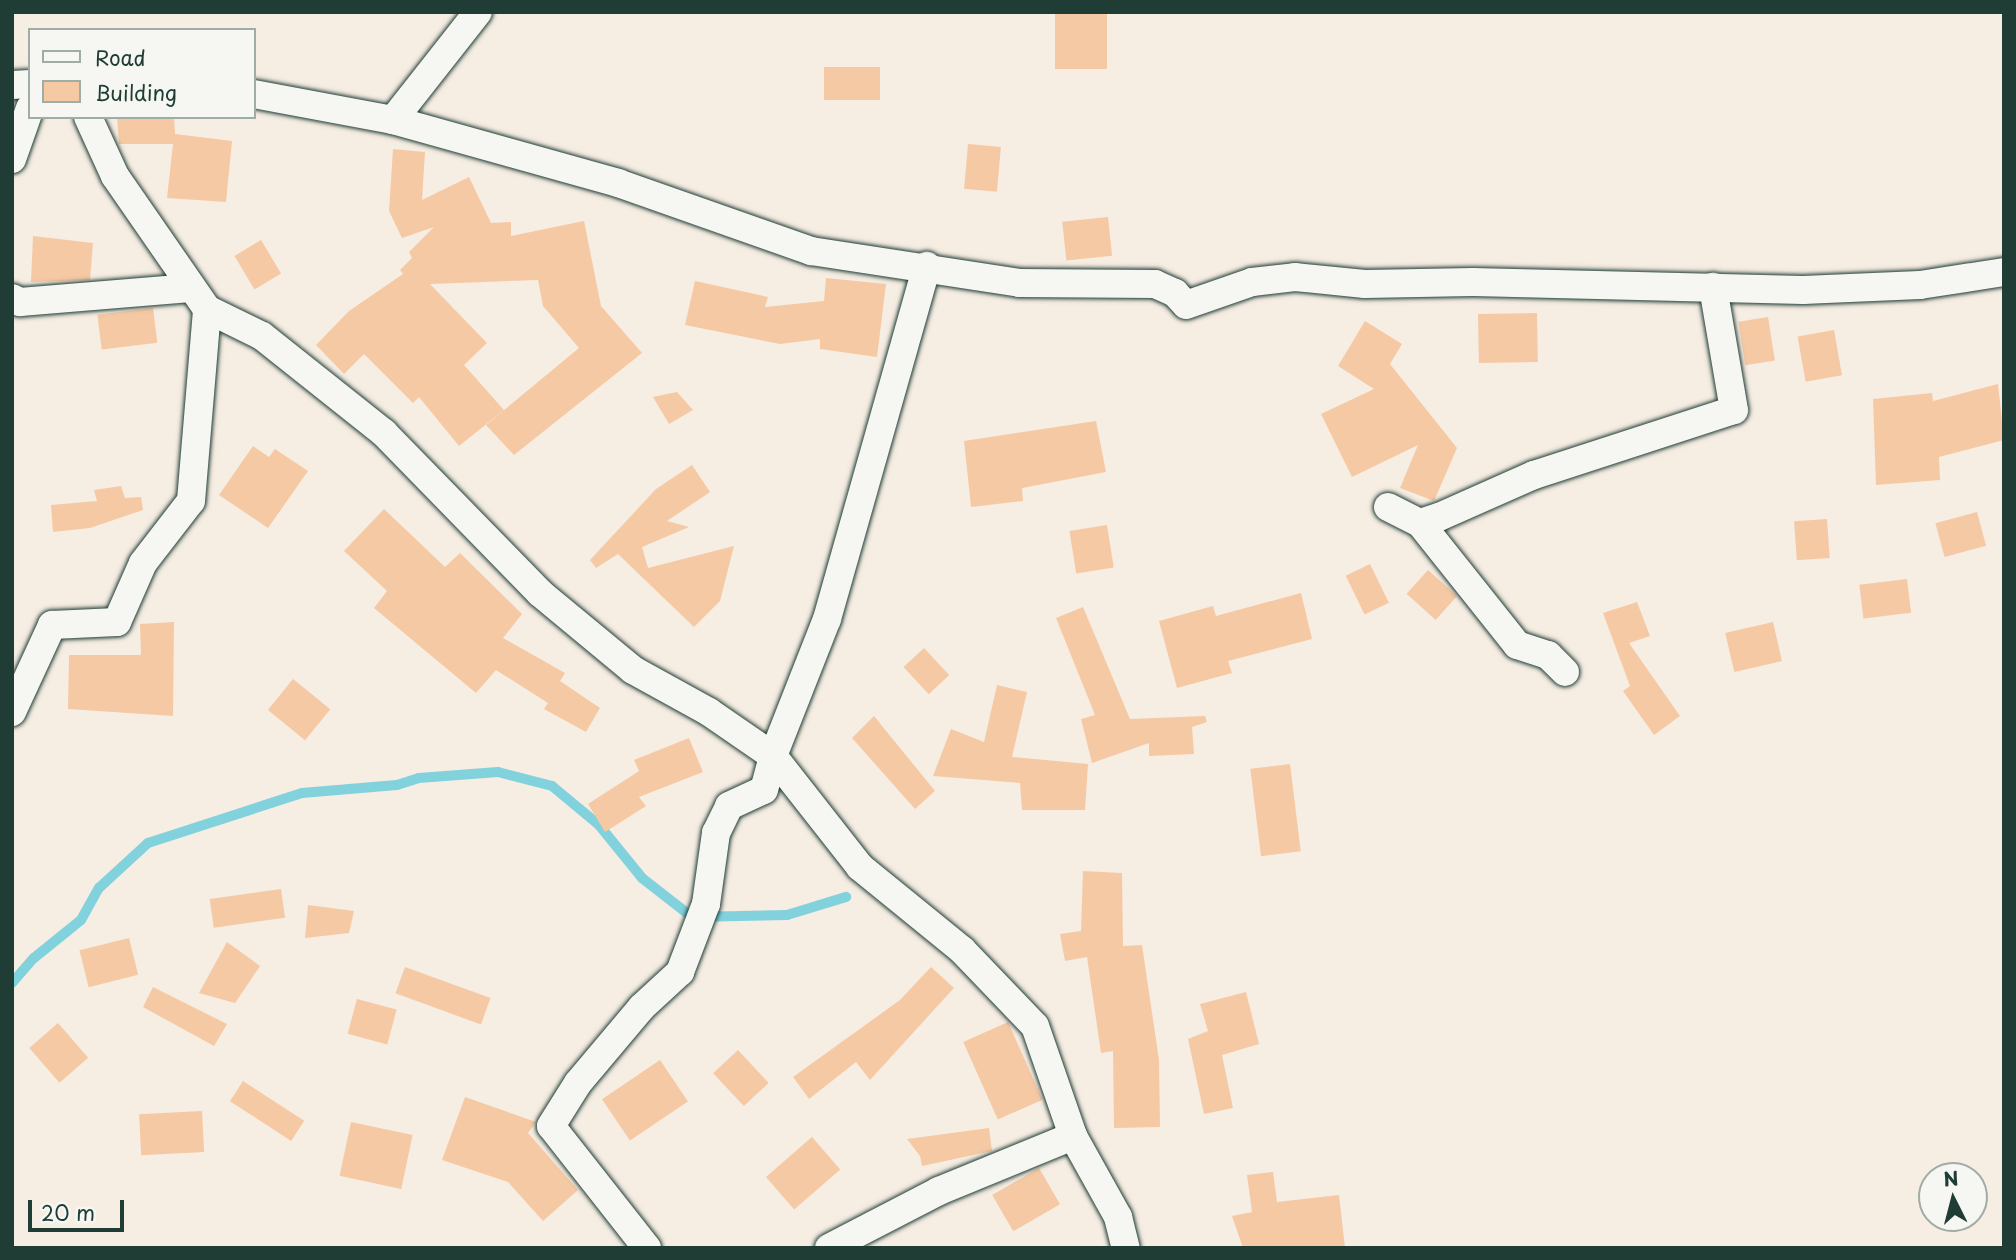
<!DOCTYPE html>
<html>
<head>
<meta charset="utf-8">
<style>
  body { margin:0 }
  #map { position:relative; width:2016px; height:1260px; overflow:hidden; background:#f6ede3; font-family:"Playpen Sans",sans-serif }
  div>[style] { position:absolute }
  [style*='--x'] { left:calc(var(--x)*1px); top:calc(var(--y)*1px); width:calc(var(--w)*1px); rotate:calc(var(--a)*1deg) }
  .stream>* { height:10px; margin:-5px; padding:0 5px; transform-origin:5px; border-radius:5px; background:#82d2de }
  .building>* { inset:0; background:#f6c9a5; transform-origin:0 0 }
  .roads { filter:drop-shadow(0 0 2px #1f3d34) drop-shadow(0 0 2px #1f3d34) }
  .street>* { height:28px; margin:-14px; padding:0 14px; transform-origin:14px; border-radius:14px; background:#f6f6f2 }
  span { translate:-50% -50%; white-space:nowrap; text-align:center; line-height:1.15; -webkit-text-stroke:7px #f6f6f2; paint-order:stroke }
  .frame { position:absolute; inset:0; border:14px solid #1f3d34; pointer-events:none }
  .legend { position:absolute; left:28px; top:28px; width:228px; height:91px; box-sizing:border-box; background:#f6f6f2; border:2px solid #a0aca6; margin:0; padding:9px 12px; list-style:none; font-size:21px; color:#1f3d34 }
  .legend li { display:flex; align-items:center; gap:14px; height:35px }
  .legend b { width:35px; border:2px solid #a0aca6 }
  .north { position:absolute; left:1918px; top:1162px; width:70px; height:70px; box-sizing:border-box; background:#f6f6f2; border:2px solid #a0aca6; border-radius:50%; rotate:354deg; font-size:19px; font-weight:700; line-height:28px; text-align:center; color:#1f3d34 }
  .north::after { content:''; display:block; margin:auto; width:24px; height:32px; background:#1f3d34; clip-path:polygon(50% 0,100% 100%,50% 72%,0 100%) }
  .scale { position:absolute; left:28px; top:1200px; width:96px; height:32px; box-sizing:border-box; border:4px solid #1f3d34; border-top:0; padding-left:9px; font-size:21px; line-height:24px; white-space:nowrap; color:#1f3d34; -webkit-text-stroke:5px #f6f6f2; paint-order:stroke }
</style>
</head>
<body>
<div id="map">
  <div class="stream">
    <div style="--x:12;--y:983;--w:33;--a:-49"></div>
    <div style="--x:34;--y:958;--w:60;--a:-39"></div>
    <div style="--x:81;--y:920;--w:37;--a:-61"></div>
    <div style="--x:99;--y:888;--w:67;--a:-42.6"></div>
    <div style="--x:148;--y:843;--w:162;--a:-18"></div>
    <div style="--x:302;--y:793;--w:95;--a:-4.8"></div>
    <div style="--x:397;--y:785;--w:23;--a:-18"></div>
    <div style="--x:419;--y:778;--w:79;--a:-4.3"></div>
    <div style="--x:498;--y:772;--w:56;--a:14.5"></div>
    <div style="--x:552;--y:786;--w:61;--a:39.7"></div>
    <div style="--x:599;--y:825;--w:68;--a:50.9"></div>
    <div style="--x:642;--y:878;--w:63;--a:38"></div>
    <div style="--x:692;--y:917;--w:95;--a:-1.2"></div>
    <div style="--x:787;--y:915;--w:62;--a:-17"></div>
  </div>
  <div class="building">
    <div style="left:1055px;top:12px;width:52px;height:57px"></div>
    <div style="left:880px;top:67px;width:33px;height:56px;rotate:90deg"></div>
    <div style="clip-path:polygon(117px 117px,174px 117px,175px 134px,232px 141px,226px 202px,167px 198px,173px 144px,119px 144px)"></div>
    <div style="left:968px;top:144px;width:33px;height:45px;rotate:5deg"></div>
    <div style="clip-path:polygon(393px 149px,425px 152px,422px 200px,469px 177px,491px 223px,511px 222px,511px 236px,584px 221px,601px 306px,642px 353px,514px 455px,486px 425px,579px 348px,543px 306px,538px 280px,430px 284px,487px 343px,464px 365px,504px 410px,459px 446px,419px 397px,413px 403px,364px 354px,344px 374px,316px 345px,349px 311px,403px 274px,400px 270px,412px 258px,409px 252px,434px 227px,402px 238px,389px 211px)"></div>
    <div style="left:1108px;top:217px;width:39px;height:46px;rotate:84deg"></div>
    <div style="clip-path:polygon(33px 236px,93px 243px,90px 280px,31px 282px)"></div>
    <div style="left:261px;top:240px;width:39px;height:31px;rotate:59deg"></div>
    <div style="clip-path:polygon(826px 278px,886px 284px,877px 357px,820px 349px,820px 339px,780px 344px,685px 325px,695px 281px,768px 297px,765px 307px,824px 301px)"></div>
    <div style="left:153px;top:308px;width:35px;height:56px;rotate:83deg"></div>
    <div style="left:1537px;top:313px;width:49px;height:59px;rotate:89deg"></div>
    <div style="left:1768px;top:317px;width:44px;height:30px;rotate:81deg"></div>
    <div style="clip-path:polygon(1365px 321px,1402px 344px,1390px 364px,1457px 448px,1434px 501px,1400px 488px,1418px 445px,1352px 477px,1321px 414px,1374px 389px,1338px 366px)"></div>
    <div style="left:1834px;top:330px;width:46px;height:37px;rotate:80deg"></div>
    <div style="clip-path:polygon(1998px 384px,2004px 440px,1939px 457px,1940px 480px,1876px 485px,1873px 399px,1932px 393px,1933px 401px)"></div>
    <div style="clip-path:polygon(677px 392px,693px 410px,669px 424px,653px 397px)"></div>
    <div style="clip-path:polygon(1096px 421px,1106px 472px,1022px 488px,1023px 501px,971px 507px,964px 441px)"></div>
    <div style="clip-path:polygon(253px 446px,269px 457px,275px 449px,308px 471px,268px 528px,219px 495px)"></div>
    <div style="clip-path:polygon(692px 465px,710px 492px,667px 521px,689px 527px,642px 547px,648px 568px,734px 546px,720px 601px,694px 627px,618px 554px,596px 568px,590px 560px,656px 489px)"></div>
    <div style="clip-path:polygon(121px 486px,125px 498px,141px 497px,143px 510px,90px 528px,53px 532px,51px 505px,97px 501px,94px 490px)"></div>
    <div style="clip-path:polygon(384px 509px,445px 567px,460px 553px,522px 614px,503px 638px,565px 673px,560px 681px,600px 708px,586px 732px,544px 709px,548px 703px,496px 670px,476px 693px,374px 608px,387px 591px,344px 551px)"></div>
    <div style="left:1977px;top:512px;width:35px;height:43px;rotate:75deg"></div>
    <div style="left:1827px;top:519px;width:39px;height:33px;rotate:86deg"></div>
    <div style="left:1107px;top:525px;width:43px;height:38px;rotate:81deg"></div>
    <div style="left:1370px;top:564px;width:43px;height:27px;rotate:64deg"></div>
    <div style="left:1428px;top:570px;width:39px;height:32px;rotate:42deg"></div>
    <div style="left:1907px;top:579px;width:34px;height:48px;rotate:83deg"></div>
    <div style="clip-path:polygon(1301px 593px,1312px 639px,1228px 661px,1232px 673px,1177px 688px,1159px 621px,1213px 606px,1216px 616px)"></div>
    <div style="clip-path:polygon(1637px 602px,1650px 636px,1629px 643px,1680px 716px,1654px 735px,1623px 691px,1630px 686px,1603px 613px)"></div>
    <div style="clip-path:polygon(1083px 607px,1130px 719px,1205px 716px,1207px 722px,1192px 727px,1194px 754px,1149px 756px,1149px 743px,1092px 763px,1081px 719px,1095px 715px,1056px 618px)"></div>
    <div style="clip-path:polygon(174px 622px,173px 716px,68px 709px,69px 655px,141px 655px,140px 624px)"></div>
    <div style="left:1773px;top:622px;width:40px;height:49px;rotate:77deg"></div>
    <div style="left:924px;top:648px;width:37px;height:28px;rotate:47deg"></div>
    <div style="left:293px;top:679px;width:48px;height:40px;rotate:39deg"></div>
    <div style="clip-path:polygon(997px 685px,1027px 692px,1012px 757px,1088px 764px,1085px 810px,1022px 810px,1020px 783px,933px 776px,951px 729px,984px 742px)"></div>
    <div style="clip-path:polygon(874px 716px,935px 791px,915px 809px,852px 738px)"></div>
    <div style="clip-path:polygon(689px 738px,703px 772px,639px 797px,646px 806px,605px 832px,588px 804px,639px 771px,634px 760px)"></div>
    <div style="left:1290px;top:764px;width:88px;height:40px;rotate:83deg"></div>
    <div style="clip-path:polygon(1083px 871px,1122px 873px,1123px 946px,1142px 945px,1159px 1060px,1160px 1127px,1114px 1128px,1113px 1051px,1101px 1053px,1087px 957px,1065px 961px,1060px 934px,1081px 931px)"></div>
    <div style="left:281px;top:889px;width:29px;height:72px;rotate:82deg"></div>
    <div style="clip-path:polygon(308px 905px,354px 911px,349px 933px,305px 938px)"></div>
    <div style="left:129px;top:938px;width:38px;height:51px;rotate:76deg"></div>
    <div style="clip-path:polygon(227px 942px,260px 966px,235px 1003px,199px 993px)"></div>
    <div style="left:405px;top:967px;width:91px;height:28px;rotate:20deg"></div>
    <div style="clip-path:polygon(931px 967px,954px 988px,870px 1080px,856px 1062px,809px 1099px,793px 1077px,900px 1000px)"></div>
    <div style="clip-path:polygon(153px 987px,227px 1024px,214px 1046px,143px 1007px)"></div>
    <div style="clip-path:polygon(1246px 992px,1259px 1044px,1222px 1055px,1233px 1108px,1204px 1114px,1188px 1039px,1208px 1031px,1200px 1004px)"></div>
    <div style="left:357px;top:999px;width:41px;height:36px;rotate:15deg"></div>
    <div style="left:1008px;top:1022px;width:85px;height:49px;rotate:66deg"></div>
    <div style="left:58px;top:1023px;width:46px;height:38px;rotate:49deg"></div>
    <div style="left:738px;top:1050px;width:45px;height:34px;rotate:47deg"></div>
    <div style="left:660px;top:1060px;width:50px;height:70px;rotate:56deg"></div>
    <div style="left:243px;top:1081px;width:73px;height:24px;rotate:33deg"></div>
    <div style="clip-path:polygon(465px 1097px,536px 1122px,528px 1133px,578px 1190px,543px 1221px,508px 1182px,442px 1160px)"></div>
    <div style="left:202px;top:1111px;width:41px;height:63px;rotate:87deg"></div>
    <div style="left:351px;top:1122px;width:63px;height:55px;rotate:12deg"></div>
    <div style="clip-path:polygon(989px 1128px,992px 1151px,922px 1166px,920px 1156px,907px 1139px)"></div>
    <div style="left:812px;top:1137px;width:43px;height:61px;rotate:49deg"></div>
    <div style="left:1039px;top:1168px;width:42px;height:54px;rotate:60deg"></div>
    <div style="clip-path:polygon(1273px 1172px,1277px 1202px,1339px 1195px,1345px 1248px,1243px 1248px,1232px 1216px,1252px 1212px,1247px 1175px)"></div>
  </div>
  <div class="roads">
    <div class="street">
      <div style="--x:12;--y:85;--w:18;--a:-3"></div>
      <div style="--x:254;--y:94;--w:141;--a:10.6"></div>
      <div style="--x:393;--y:120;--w:234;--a:15.6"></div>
      <div style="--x:618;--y:183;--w:205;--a:19.4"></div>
      <div style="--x:811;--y:251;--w:210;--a:8.7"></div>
      <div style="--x:1019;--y:283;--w:136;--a:0.4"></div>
      <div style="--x:1155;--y:284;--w:22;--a:24"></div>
      <div style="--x:1175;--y:293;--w:16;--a:47"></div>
      <div style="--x:1186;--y:305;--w:70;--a:-19.2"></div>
      <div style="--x:1252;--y:282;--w:43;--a:-6.6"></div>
      <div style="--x:1295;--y:277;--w:70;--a:5.7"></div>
      <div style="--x:1365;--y:284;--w:108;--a:-1.1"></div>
      <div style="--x:1473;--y:282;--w:330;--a:1.4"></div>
      <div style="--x:1803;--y:290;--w:117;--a:-2.4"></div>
      <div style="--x:1920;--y:285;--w:85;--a:-8.8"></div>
      <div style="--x:88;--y:117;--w:65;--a:65.4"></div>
      <div style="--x:115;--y:176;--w:162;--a:55.3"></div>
      <div style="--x:207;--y:309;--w:61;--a:26.1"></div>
      <div style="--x:262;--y:336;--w:156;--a:38.5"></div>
      <div style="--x:384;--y:433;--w:223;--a:45.7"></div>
      <div style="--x:540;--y:593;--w:121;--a:39.6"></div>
      <div style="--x:633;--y:670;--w:87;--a:28.9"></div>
      <div style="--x:709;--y:712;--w:78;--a:34.5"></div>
      <div style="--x:773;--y:756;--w:141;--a:51.9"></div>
      <div style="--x:860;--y:867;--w:132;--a:39.1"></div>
      <div style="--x:962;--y:950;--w:105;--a:46.2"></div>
      <div style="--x:1035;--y:1026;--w:116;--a:70.9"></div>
      <div style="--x:1073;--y:1136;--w:93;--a:60.9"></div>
      <div style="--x:1118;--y:1217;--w:32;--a:76"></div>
      <div style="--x:393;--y:120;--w:137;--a:-51.8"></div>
      <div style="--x:12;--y:159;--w:54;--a:-70.6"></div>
      <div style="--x:12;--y:298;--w:9;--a:27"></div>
      <div style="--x:20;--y:302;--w:171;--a:-4.7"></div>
      <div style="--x:1388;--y:507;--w:36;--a:27"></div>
      <div style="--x:1420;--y:523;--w:20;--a:-18"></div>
      <div style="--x:1439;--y:517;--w:104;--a:-23.9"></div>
      <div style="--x:1534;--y:475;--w:210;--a:-18"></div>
      <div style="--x:1734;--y:410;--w:125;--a:-99.7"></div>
      <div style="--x:1420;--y:523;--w:156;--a:51.5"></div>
      <div style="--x:1517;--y:645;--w:33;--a:18"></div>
      <div style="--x:1548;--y:655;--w:24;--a:45"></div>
      <div style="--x:12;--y:712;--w:96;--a:-65.3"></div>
      <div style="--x:52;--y:625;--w:65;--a:-2.6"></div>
      <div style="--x:117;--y:622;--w:64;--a:-66.2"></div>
      <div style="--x:143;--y:563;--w:78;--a:-52.3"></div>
      <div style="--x:191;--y:501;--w:193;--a:-85.2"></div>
      <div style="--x:647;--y:1248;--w:155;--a:-128.2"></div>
      <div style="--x:551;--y:1126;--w:51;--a:-57.9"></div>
      <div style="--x:578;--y:1083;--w:99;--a:-49.9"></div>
      <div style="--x:642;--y:1007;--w:52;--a:-42.6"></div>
      <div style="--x:680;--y:972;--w:73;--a:-69.1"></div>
      <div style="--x:706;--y:904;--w:72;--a:-82"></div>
      <div style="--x:716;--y:833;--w:30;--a:-64"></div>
      <div style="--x:729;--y:806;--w:38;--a:-25"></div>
      <div style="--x:764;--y:790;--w:35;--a:-75"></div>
      <div style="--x:773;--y:756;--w:147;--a:-68.5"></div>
      <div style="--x:827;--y:619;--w:367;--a:-74.2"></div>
      <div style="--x:829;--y:1248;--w:124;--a:-27.4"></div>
      <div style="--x:939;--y:1191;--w:145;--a:-22.3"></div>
    </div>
  </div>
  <div class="frame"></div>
  <ul class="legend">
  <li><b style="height:9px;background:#f6f6f2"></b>Road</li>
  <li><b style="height:19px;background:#f6c9a5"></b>Building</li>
  </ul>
  <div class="north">N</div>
  <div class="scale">20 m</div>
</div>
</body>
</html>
